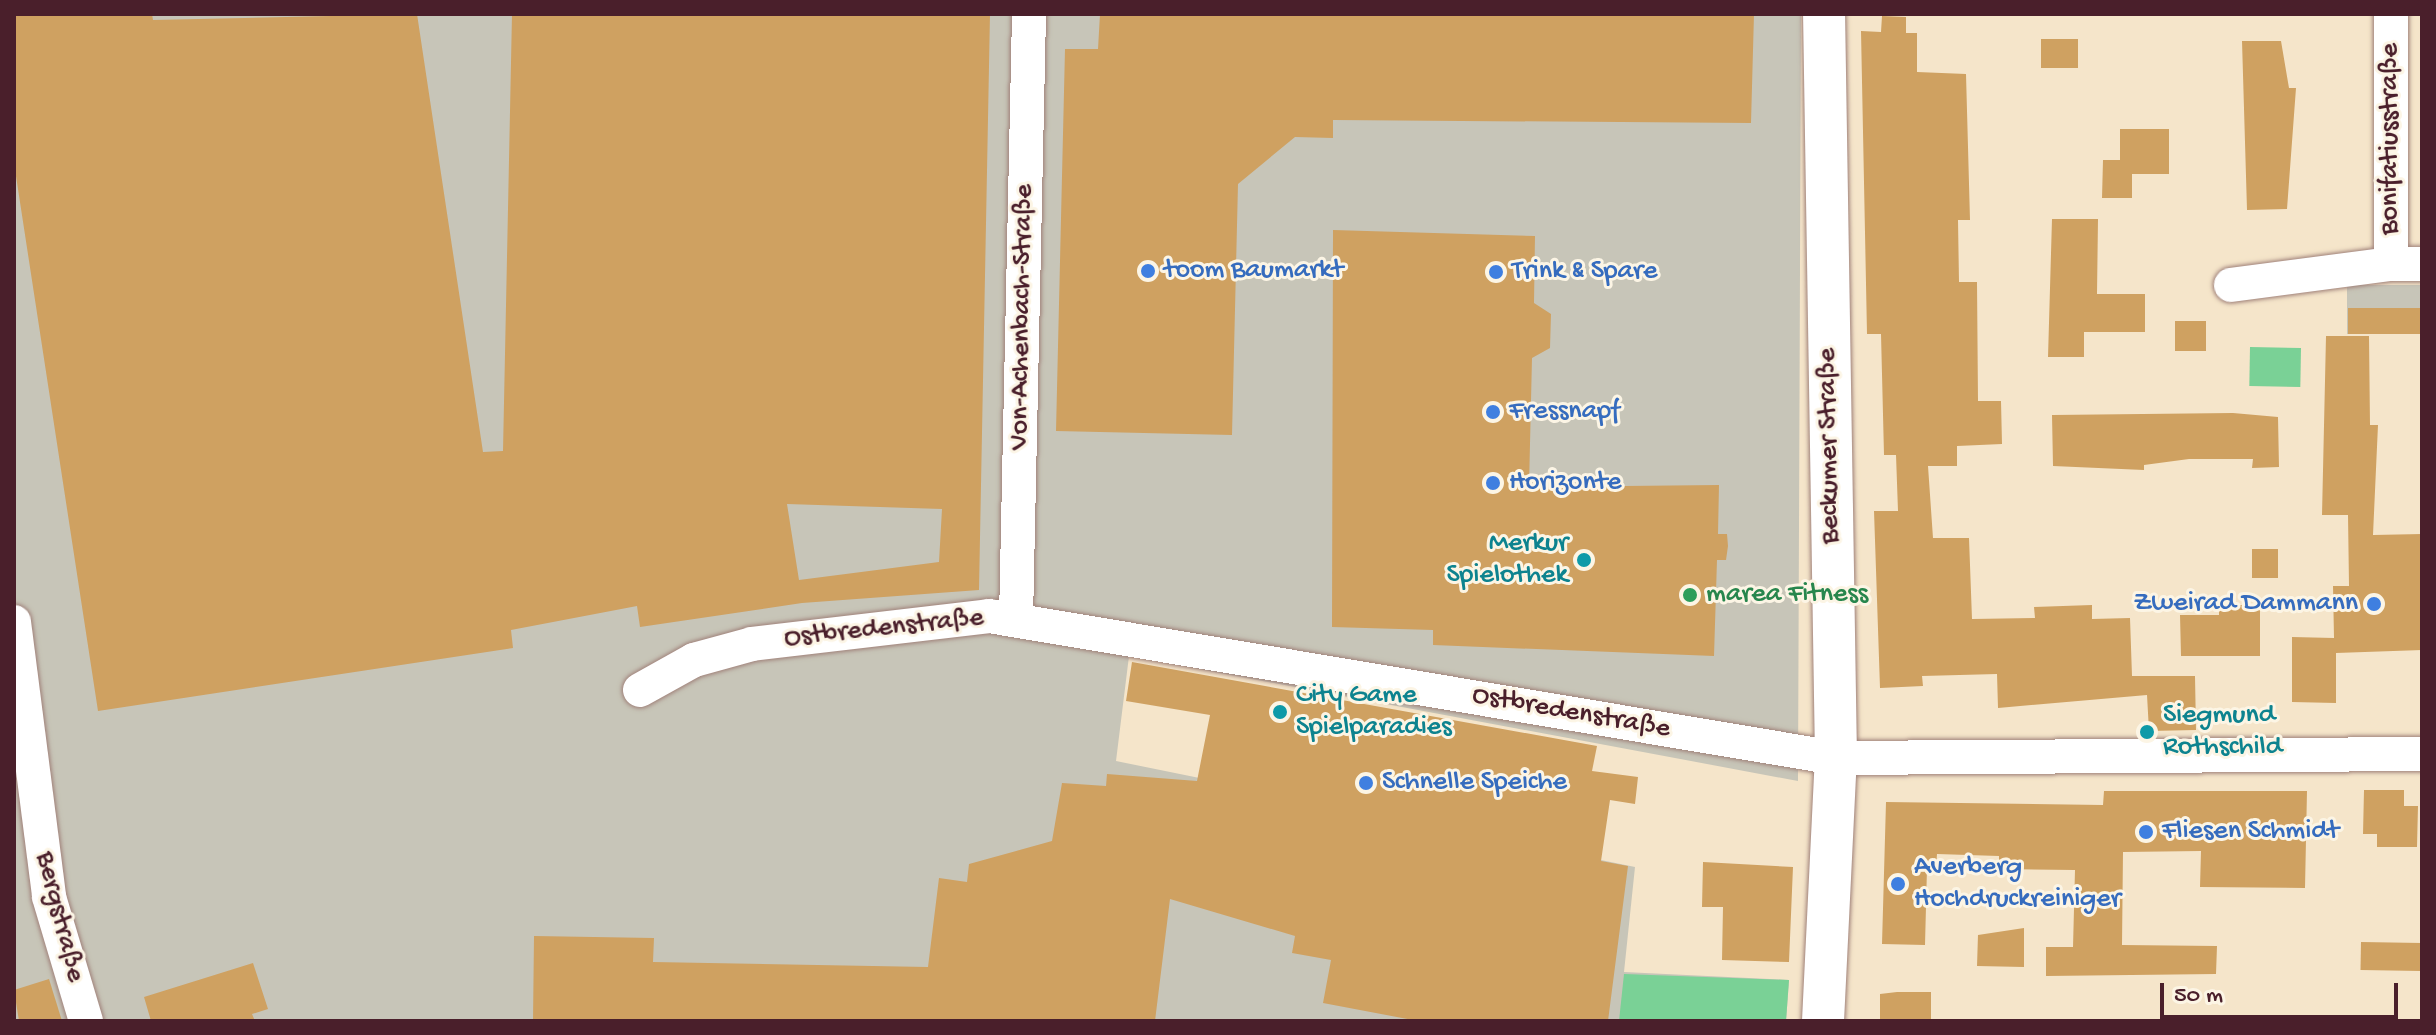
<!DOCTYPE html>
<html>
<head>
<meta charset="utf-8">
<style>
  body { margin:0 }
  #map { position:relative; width:2436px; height:1035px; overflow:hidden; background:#f5e5ca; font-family:"Gochi Hand",sans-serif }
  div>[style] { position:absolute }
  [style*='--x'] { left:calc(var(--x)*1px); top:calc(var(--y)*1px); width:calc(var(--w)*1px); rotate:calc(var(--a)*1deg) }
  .industrial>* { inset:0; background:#c7c5b8; transform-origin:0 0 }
  .green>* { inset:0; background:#7ad196; transform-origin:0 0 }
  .building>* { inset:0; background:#cfa161; transform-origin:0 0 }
  .roads { filter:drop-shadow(0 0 2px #a0827a) drop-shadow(0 0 2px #a0827a) }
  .minor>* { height:34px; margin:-17px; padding:0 17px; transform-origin:17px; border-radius:17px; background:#fff }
  .tertiary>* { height:42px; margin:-21px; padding:0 21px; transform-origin:21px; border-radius:21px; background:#fff }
  .dots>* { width:22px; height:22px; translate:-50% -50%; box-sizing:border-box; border:4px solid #fcf5e5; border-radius:50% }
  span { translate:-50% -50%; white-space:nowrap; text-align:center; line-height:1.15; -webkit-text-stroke:6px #fcf5e5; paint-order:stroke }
  .street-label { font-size:28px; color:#4a1f2b }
  .shop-label { font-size:28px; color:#366cbe }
  .left { translate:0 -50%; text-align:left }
  .right { translate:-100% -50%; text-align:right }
  .culture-label { font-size:28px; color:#0d838f }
  .leisure-label { font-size:28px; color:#27864d }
  .frame { position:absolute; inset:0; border:16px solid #4a1f2b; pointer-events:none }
  .scale { position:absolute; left:2160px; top:983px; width:238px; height:36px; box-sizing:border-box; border:4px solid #4a1f2b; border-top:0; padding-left:10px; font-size:24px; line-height:28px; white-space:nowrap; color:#4a1f2b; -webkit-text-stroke:6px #fcf5e5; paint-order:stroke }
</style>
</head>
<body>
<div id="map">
  <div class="industrial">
    <div style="clip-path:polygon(14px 14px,1801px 14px,1798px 781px,1129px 656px,1116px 761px,1635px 867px,1624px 972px,1789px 980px,1786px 1021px,14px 1021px)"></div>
    <div style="left:2422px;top:285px;width:49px;height:75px;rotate:90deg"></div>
  </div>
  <div class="green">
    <div style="left:2250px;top:347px;width:51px;height:39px;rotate:1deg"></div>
    <div style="clip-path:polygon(1624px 974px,1789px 980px,1786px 1021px,1619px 1021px)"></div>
  </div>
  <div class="building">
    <div style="clip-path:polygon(evenodd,14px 14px,152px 14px,153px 20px,417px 14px,483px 452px,503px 451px,512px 14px,990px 14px,979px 590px,802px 603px,640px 627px,637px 606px,511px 630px,513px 648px,98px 711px,14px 163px,14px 14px,787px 504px,942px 509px,939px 562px,799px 580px,787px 504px)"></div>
    <div style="clip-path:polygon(1100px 14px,1754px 14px,1751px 123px,1333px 120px,1333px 138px,1295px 137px,1238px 184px,1232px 435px,1056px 431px,1065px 49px,1098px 49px)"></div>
    <div style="clip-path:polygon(1882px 16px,1906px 17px,1906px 33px,1917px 33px,1917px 72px,1966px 74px,1970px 220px,1958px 220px,1959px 282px,1977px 282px,1978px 401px,2001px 401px,2002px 444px,1957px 446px,1957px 466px,1928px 466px,1933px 538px,1969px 538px,1972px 619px,2035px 618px,2034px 607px,2092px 605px,2092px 619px,2130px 618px,2132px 676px,2195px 676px,2196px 730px,2149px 731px,2147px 695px,1998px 708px,1997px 674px,1922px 676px,1923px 686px,1880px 688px,1874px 511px,1898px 511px,1896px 455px,1884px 455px,1881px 334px,1867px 334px,1861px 31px,1881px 32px)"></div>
    <div style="left:2041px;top:39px;width:37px;height:29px"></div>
    <div style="clip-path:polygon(2242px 41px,2281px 41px,2289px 88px,2296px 88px,2287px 209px,2247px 210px)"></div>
    <div style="clip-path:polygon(2120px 129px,2169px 129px,2169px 174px,2132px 174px,2132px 198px,2102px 198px,2103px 160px,2120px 160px)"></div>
    <div style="clip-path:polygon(2052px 219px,2098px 219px,2097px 294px,2145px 294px,2145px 332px,2084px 332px,2084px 357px,2048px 357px)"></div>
    <div style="clip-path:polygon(1333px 230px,1535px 236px,1534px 303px,1551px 314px,1550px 348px,1532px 358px,1529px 487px,1719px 485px,1718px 534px,1727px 534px,1728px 546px,1726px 560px,1717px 560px,1714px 656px,1433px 645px,1433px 630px,1332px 627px)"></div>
    <div style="left:2348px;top:308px;width:74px;height:26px"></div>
    <div style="left:2206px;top:321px;width:30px;height:31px;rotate:90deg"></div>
    <div style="clip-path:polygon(2326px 336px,2369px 336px,2370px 425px,2378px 425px,2373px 535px,2422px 534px,2422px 650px,2336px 653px,2336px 703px,2292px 702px,2292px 637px,2334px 638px,2333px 586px,2349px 586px,2348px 515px,2322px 515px)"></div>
    <div style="clip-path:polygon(2233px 413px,2278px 417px,2279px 467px,2252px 468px,2253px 459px,2189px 459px,2144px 465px,2144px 470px,2053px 466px,2052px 415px)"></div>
    <div style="left:2252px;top:549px;width:26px;height:29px"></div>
    <div style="clip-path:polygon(2219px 605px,2260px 605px,2260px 656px,2181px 656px,2180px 615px,2219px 615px)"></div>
    <div style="clip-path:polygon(1132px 662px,1597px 746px,1592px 771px,1638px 777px,1635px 804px,1610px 800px,1601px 861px,1628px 866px,1608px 1021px,1418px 1021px,1323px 1003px,1331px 960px,1292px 953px,1295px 936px,1170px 899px,1155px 1021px,533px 1021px,534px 936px,654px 938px,653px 962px,928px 967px,939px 878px,967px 882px,969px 864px,1052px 841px,1062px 783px,1106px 786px,1107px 774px,1197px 781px,1210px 715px,1126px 701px)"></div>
    <div style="clip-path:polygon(2364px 790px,2404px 790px,2404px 806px,2418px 806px,2417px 847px,2377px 847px,2377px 834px,2363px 834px)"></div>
    <div style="clip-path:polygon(2104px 791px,2307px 791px,2305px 888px,2200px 887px,2201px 851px,2123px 852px,2122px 945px,2217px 946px,2216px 974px,2046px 976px,2046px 947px,2073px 947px,2075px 870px,1999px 869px,1999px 856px,1937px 854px,1936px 868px,1927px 868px,1925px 945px,1882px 944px,1886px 802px,2103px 805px)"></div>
    <div style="clip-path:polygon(1703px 862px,1793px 867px,1789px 962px,1722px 960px,1723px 907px,1702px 907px)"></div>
    <div style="clip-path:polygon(2024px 928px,2024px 967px,1977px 966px,1978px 935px)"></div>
    <div style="left:2361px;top:942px;width:61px;height:28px;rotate:1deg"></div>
    <div style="clip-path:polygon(253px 963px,268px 1009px,252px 1014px,255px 1021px,151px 1021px,144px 997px)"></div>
    <div style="clip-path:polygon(49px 979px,62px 1021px,19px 1021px,14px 990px)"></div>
    <div style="clip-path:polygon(1897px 992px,1931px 992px,1931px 1021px,1880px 1021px,1880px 994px)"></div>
  </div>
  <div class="roads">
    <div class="minor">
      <div style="--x:2391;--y:14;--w:250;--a:90"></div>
      <div style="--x:2391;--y:264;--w:31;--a:0"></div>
      <div style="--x:2231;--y:285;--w:161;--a:-7.5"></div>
      <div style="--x:1016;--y:620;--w:606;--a:-88.77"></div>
      <div style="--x:14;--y:622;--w:277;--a:82.7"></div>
      <div style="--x:49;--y:897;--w:129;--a:73.4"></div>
      <div style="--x:640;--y:690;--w:62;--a:-29.1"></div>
      <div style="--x:694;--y:660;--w:60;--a:-15.4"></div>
      <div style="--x:752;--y:644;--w:239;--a:-6.7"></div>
      <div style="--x:989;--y:616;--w:859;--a:9.52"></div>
      <div style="--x:1836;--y:758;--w:586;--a:-0.39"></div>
    </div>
    <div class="tertiary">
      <div style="--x:1823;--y:1021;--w:263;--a:-87.2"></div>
      <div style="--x:1836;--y:758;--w:744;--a:-90.92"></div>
    </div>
  </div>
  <div class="dots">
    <div style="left:1148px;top:271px;background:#3f7fe0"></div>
    <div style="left:1496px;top:272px;background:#3f7fe0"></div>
    <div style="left:1493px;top:412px;background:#3f7fe0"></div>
    <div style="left:1493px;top:483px;background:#3f7fe0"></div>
    <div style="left:1584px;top:560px;background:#0f9aa8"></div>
    <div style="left:1690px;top:595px;background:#2e9e5b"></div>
    <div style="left:2374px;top:604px;background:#3f7fe0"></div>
    <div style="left:1280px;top:712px;background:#0f9aa8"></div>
    <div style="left:2147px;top:732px;background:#0f9aa8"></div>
    <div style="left:1366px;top:783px;background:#3f7fe0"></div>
    <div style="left:2146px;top:832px;background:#3f7fe0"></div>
    <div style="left:1898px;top:884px;background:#3f7fe0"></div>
  </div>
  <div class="street-label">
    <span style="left:2391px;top:139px;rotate:-90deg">Bonifatiusstraße</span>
    <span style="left:1023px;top:317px;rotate:-89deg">Von-Achenbach-Straße</span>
    <span style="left:1830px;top:446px;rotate:-91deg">Beckumer Straße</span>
    <span style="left:884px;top:629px;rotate:-6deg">Ostbredenstraße</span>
    <span style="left:1571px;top:713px;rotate:10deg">Ostbredenstraße</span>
    <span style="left:59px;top:917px;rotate:76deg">Bergstraße</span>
  </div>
  <div class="shop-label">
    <span class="left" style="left:1164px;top:271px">toom Baumarkt</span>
    <span class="left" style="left:1512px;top:272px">Trink &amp; Spare</span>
    <span class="left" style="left:1509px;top:412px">Fressnapf</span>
    <span class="left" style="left:1509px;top:483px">Horizonte</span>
    <span class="right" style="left:2358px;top:604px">Zweirad Dammann</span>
    <span class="left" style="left:1382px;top:783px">Schnelle Speiche</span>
    <span class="left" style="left:2162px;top:832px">Fliesen Schmidt</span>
    <span class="left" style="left:1914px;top:884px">Averberg<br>Hochdruckreiniger</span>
  </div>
  <div class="culture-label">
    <span class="right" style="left:1568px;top:560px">Merkur<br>Spielothek</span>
    <span class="left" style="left:1296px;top:712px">City Game<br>Spielparadies</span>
    <span class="left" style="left:2163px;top:732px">Siegmund<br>Rothschild</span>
  </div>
  <div class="leisure-label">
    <span class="left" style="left:1706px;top:595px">marea Fitness</span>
  </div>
  <div class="frame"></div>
  <div class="scale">50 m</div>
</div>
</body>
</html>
